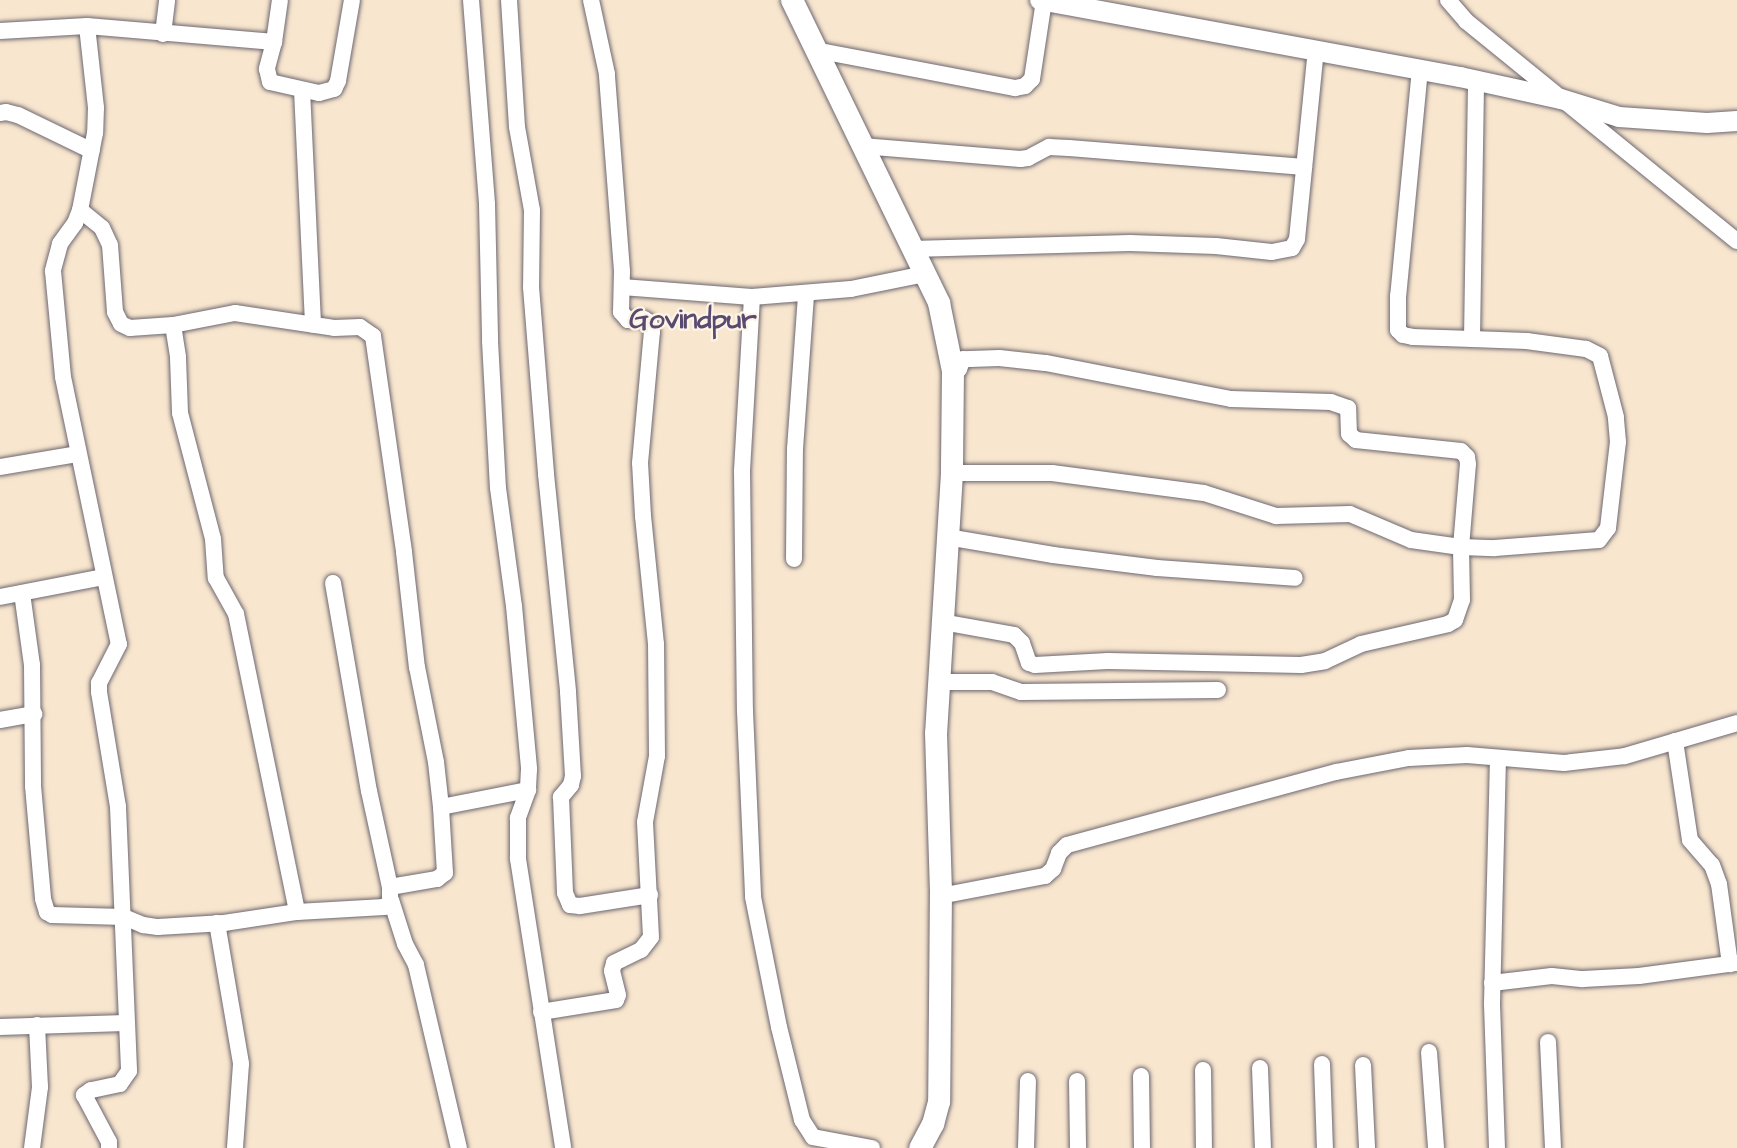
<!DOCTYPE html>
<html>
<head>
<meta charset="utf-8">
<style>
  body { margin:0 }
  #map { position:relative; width:1737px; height:1148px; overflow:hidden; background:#f8e6cf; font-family:"Architects Daughter",sans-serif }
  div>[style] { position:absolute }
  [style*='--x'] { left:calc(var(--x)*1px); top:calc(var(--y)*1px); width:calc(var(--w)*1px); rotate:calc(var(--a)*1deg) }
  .roads { filter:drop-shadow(0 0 2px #6d676f) drop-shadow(0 0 2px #6d676f) }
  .minor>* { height:16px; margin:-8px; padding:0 8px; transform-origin:8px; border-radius:8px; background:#fff }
  .tertiary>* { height:20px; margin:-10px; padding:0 10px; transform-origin:10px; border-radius:10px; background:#fff }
  .secondary>* { height:22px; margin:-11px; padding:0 11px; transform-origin:11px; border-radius:11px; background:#fff }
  span { translate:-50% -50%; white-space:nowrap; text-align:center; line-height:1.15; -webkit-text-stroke:4.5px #fcf5e5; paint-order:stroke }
  .district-label { font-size:28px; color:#5a4a70; font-weight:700 }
</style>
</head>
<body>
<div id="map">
  <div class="roads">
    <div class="minor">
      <div style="--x:471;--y:0;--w:205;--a:85.5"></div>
      <div style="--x:487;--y:204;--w:137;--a:88.7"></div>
      <div style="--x:490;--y:341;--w:147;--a:86.9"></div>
      <div style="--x:498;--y:488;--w:119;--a:82.3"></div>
      <div style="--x:514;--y:606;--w:164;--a:84.7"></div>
      <div style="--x:529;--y:769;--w:21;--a:93"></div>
      <div style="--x:528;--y:790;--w:30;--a:110"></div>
      <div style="--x:518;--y:818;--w:41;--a:90"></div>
      <div style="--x:518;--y:859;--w:292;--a:81.1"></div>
      <div style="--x:509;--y:0;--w:127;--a:86.4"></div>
      <div style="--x:517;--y:127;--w:84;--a:79.8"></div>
      <div style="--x:532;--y:210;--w:77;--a:90.7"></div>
      <div style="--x:531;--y:287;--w:188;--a:85.4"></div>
      <div style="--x:546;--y:474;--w:219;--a:84.2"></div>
      <div style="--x:568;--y:692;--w:84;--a:86.6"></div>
      <div style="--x:573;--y:776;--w:9;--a:103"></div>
      <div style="--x:571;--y:785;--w:16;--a:130"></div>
      <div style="--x:561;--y:797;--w:96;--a:87.6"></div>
      <div style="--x:565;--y:893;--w:13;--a:67"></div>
      <div style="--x:570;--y:905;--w:10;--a:6"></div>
      <div style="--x:580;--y:906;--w:71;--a:-8.9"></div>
      <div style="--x:1448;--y:0;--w:28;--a:49"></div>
      <div style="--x:1466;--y:21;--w:349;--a:39.1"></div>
      <div style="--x:87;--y:26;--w:82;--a:83.7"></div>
      <div style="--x:96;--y:108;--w:25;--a:92"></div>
      <div style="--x:95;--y:133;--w:78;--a:101"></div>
      <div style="--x:80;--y:210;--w:14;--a:111"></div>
      <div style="--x:75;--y:223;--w:26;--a:126"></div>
      <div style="--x:60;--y:244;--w:28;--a:105"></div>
      <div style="--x:53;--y:271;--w:106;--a:84.6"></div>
      <div style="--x:63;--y:377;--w:273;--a:78.2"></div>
      <div style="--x:119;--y:644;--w:44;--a:117.1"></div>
      <div style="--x:99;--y:683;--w:9;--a:90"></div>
      <div style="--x:99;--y:692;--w:117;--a:80.6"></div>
      <div style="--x:118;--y:807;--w:264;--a:87.6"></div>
      <div style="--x:129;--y:1071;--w:16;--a:125"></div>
      <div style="--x:120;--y:1084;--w:30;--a:168"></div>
      <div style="--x:91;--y:1090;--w:9;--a:144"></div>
      <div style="--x:84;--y:1095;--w:53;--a:62"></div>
      <div style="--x:109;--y:1142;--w:6;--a:90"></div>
      <div style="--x:0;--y:31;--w:87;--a:-3.3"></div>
      <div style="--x:87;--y:26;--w:188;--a:4.9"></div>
      <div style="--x:274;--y:42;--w:42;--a:-81.9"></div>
      <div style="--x:163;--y:34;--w:34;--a:-83"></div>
      <div style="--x:274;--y:42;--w:28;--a:105"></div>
      <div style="--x:267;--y:69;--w:13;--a:77"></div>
      <div style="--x:270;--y:82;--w:50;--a:12.7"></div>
      <div style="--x:319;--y:93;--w:16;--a:-15"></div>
      <div style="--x:334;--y:89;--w:9;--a:-63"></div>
      <div style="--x:338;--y:81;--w:82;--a:-80.2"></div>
      <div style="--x:815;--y:50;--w:204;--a:10.8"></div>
      <div style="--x:1015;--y:88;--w:10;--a:-11"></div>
      <div style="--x:1025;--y:86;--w:10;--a:-45"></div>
      <div style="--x:1032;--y:79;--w:79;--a:-81.3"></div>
      <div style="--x:1420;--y:69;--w:228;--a:95.5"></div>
      <div style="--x:1398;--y:296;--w:34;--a:90"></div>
      <div style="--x:1398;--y:330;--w:7;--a:45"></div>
      <div style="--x:1403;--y:335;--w:10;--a:11"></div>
      <div style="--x:1413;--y:337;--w:59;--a:1.9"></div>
      <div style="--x:302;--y:90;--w:235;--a:87.3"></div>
      <div style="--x:0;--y:113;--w:6;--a:-9"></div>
      <div style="--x:6;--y:112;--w:12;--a:14"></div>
      <div style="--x:18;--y:115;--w:82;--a:25.9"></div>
      <div style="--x:862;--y:146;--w:159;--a:4.7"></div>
      <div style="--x:1020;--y:159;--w:8;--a:-7"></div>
      <div style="--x:1028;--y:158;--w:24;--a:-28"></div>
      <div style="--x:1049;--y:147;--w:20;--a:3"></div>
      <div style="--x:1069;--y:148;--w:236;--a:4.6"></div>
      <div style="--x:80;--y:210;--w:28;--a:39"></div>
      <div style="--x:102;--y:228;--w:19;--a:65"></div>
      <div style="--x:110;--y:245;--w:67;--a:85.7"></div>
      <div style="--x:115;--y:312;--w:13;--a:63"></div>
      <div style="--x:121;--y:324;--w:10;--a:24"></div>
      <div style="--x:130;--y:328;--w:43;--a:-4"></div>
      <div style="--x:173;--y:325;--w:63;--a:-11"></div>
      <div style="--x:235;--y:313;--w:100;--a:8.6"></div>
      <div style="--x:334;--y:328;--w:26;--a:-2"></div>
      <div style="--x:360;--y:327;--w:16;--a:35"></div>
      <div style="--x:373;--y:336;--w:218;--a:81.8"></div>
      <div style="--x:404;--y:552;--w:116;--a:83.6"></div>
      <div style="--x:417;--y:667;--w:97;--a:78.7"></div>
      <div style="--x:436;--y:762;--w:45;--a:83.7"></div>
      <div style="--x:912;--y:249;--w:218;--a:-1.6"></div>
      <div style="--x:1130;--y:243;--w:86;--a:2"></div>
      <div style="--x:1216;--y:246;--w:56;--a:6.1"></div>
      <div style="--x:1272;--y:252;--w:20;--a:-11"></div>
      <div style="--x:1292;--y:248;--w:10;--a:-61"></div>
      <div style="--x:1297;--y:239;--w:190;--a:-84.3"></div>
      <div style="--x:622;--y:287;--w:130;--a:4.4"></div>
      <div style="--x:752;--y:297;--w:99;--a:-4.6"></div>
      <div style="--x:851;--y:289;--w:76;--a:-11.5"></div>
      <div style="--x:752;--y:297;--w:174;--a:93.3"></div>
      <div style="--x:742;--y:471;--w:240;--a:89.3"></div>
      <div style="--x:745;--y:711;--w:186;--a:87.5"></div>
      <div style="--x:753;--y:897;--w:133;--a:78.7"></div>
      <div style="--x:779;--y:1027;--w:96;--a:76.1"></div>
      <div style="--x:802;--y:1120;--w:20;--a:57"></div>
      <div style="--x:813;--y:1137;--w:60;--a:10.6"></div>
      <div style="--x:173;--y:325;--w:33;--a:81"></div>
      <div style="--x:178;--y:358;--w:55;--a:87.9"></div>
      <div style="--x:180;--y:413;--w:130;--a:75.3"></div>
      <div style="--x:213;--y:539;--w:39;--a:86"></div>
      <div style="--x:216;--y:578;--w:41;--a:60.9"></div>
      <div style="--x:236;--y:614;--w:304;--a:78.4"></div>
      <div style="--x:0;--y:467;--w:79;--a:-9.5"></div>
      <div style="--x:952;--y:473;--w:100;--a:0"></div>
      <div style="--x:1052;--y:473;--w:153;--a:7.5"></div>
      <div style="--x:1204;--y:493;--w:76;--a:17.7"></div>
      <div style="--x:1276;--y:516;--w:74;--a:-1.5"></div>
      <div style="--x:1350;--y:514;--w:66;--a:23.1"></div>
      <div style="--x:1411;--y:540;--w:50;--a:8"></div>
      <div style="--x:1461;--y:547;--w:34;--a:2"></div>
      <div style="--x:1495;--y:548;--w:104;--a:-4.4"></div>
      <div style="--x:1599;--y:540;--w:15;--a:-53"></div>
      <div style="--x:1608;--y:528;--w:87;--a:-83.4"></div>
      <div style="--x:1618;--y:442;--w:25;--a:-95"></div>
      <div style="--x:1616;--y:417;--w:63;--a:-104.7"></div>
      <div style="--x:1600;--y:356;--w:16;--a:-153"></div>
      <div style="--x:1586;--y:349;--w:60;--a:-172.3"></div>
      <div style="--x:1527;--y:341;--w:55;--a:-177.9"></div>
      <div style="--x:1472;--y:339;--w:259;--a:-89.1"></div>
      <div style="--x:947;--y:537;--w:108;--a:9.6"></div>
      <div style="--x:1053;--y:555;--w:105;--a:7.1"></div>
      <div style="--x:1157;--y:568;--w:138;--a:4.1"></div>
      <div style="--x:794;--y:559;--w:110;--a:-89.5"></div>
      <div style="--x:795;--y:449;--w:155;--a:-85.9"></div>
      <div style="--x:333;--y:583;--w:211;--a:80.2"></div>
      <div style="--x:369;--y:791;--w:98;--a:77.7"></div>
      <div style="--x:22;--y:593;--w:73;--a:82.1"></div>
      <div style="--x:32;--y:665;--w:121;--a:89.5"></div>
      <div style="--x:33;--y:786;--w:113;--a:84.9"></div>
      <div style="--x:43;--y:899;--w:14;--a:73"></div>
      <div style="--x:47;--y:912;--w:6;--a:31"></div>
      <div style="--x:52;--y:915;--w:72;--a:1.6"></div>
      <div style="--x:124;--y:917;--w:21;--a:23"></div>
      <div style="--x:143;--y:925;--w:15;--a:8"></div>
      <div style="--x:158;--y:927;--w:66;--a:-3.5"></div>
      <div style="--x:224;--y:923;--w:74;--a:-8.6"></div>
      <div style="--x:297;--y:912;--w:87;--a:-3.3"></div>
      <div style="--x:384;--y:907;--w:7;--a:-34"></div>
      <div style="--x:390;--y:903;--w:16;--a:-90"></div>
      <div style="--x:390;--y:887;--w:48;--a:-9.7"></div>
      <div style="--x:437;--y:879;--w:10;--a:-37"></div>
      <div style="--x:445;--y:873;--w:66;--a:-93.5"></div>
      <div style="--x:441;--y:807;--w:89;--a:-11.1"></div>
      <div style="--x:0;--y:597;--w:106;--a:-10.9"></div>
      <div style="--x:942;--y:622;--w:73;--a:10.2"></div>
      <div style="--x:1014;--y:635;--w:11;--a:45"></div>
      <div style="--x:1022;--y:643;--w:21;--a:71"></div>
      <div style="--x:1029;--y:663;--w:6;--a:18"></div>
      <div style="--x:1035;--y:665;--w:73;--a:-3.1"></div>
      <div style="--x:1108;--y:661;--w:193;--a:1.2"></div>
      <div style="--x:1301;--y:665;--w:24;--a:-9"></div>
      <div style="--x:1325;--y:661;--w:40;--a:-25"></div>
      <div style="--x:1361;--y:644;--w:89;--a:-12.9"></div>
      <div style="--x:1448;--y:624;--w:8;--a:-30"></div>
      <div style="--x:1455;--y:620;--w:21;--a:-71"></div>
      <div style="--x:1462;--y:600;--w:53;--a:-91.1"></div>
      <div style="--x:1461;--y:547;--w:83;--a:-85.2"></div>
      <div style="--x:1468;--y:464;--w:7;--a:-98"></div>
      <div style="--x:1467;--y:457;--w:8;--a:-135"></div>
      <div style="--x:1461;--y:451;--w:106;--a:-174"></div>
      <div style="--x:1356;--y:440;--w:9;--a:-139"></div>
      <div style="--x:1349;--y:434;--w:26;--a:-92"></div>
      <div style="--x:1348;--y:408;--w:18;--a:-161"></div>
      <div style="--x:1331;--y:402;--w:100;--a:-178.3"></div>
      <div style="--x:1231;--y:399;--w:189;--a:-169"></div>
      <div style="--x:1045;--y:363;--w:46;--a:-173.8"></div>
      <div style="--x:999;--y:358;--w:36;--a:178"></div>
      <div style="--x:963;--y:359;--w:11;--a:112"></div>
      <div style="--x:959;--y:369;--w:6;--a:162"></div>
      <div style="--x:939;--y:682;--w:53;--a:0"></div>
      <div style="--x:992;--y:682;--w:31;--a:19"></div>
      <div style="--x:1021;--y:692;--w:197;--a:-0.6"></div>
      <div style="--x:0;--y:720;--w:35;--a:-10"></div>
      <div style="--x:1675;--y:741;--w:100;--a:81.4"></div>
      <div style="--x:1690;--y:840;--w:33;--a:49"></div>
      <div style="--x:1712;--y:865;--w:20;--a:70"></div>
      <div style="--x:1719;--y:884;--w:81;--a:82.2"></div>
      <div style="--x:940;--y:896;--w:107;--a:-10.8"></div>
      <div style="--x:1045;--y:876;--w:11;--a:-41"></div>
      <div style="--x:1053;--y:869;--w:17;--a:-69"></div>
      <div style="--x:1059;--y:853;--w:11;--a:-45"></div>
      <div style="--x:1067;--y:845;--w:279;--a:-15.2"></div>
      <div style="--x:1336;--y:772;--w:74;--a:-10.9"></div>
      <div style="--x:1409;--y:758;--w:58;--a:-3"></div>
      <div style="--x:1467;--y:755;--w:97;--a:4.7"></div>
      <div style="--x:1564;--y:763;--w:61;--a:-6.5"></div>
      <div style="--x:1625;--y:756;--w:117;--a:-16.4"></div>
      <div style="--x:391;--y:900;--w:46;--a:72.3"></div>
      <div style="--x:405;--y:944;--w:24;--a:62"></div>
      <div style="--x:416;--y:965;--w:188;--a:76.8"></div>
      <div style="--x:217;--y:923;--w:143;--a:80.3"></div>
      <div style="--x:241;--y:1064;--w:84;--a:94.1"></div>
      <div style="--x:1492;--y:983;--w:60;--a:-6.7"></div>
      <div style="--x:1552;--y:976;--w:31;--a:6"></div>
      <div style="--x:1583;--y:979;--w:56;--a:-3.1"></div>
      <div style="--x:1639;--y:976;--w:99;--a:-7.6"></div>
      <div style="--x:541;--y:1012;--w:76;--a:-9.1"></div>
      <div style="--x:616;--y:1000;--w:5;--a:-68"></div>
      <div style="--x:618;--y:995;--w:25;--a:-104"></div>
      <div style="--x:612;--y:971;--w:8;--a:-76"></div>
      <div style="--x:614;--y:963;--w:30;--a:-26"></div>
      <div style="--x:641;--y:950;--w:16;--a:-52"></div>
      <div style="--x:651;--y:937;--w:115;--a:-93"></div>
      <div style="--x:645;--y:822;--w:67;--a:-79.7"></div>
      <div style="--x:657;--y:756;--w:112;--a:-90.5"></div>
      <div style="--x:656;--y:644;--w:129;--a:-95.8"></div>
      <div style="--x:643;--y:516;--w:53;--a:-93.2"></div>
      <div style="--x:640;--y:463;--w:132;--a:-84.8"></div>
      <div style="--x:652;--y:332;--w:10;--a:-107"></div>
      <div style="--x:649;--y:322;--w:6;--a:-149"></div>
      <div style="--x:644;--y:319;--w:16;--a:176"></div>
      <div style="--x:628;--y:320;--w:11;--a:-131"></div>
      <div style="--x:621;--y:312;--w:41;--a:-88.6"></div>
      <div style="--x:622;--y:271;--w:198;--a:-94.4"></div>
      <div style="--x:607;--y:74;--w:76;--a:-102.2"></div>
      <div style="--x:0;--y:1027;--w:125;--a:-1.8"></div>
      <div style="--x:1548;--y:1042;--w:106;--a:87.3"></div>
      <div style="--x:1429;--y:1052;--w:96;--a:85.8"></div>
      <div style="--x:1322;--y:1064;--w:84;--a:88"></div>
      <div style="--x:1363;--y:1065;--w:83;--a:87.2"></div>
      <div style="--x:1260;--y:1068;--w:80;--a:87.9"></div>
      <div style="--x:1203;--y:1070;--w:78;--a:89.3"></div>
      <div style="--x:1141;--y:1076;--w:72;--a:89.2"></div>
      <div style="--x:1077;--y:1081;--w:67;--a:89.1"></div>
      <div style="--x:32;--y:1148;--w:62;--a:-82.5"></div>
      <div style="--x:40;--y:1087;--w:62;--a:-92.8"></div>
      <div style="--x:1026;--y:1148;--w:67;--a:-88.3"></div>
      <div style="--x:1497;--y:1148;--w:145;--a:-92"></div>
      <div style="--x:1492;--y:1003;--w:244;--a:-88.6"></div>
    </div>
    <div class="tertiary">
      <div style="--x:1040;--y:0;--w:427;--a:10.4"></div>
      <div style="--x:1460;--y:77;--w:103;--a:12.3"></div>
      <div style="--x:1561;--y:99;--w:61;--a:17.2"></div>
      <div style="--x:1619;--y:117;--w:88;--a:3.9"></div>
      <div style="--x:1707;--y:123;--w:30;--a:-4"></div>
    </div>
    <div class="secondary">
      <div style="--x:792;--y:0;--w:337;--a:64.1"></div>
      <div style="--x:939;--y:303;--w:69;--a:78.4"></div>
      <div style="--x:953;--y:371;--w:102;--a:90.6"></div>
      <div style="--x:952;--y:473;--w:260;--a:93.5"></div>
      <div style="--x:936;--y:733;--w:157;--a:88.2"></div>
      <div style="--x:941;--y:890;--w:212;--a:90.5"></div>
      <div style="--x:939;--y:1102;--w:23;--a:105"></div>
      <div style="--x:933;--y:1124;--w:27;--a:118"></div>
    </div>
  </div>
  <div class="district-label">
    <span style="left:693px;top:320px">Govindpur</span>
  </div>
</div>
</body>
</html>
